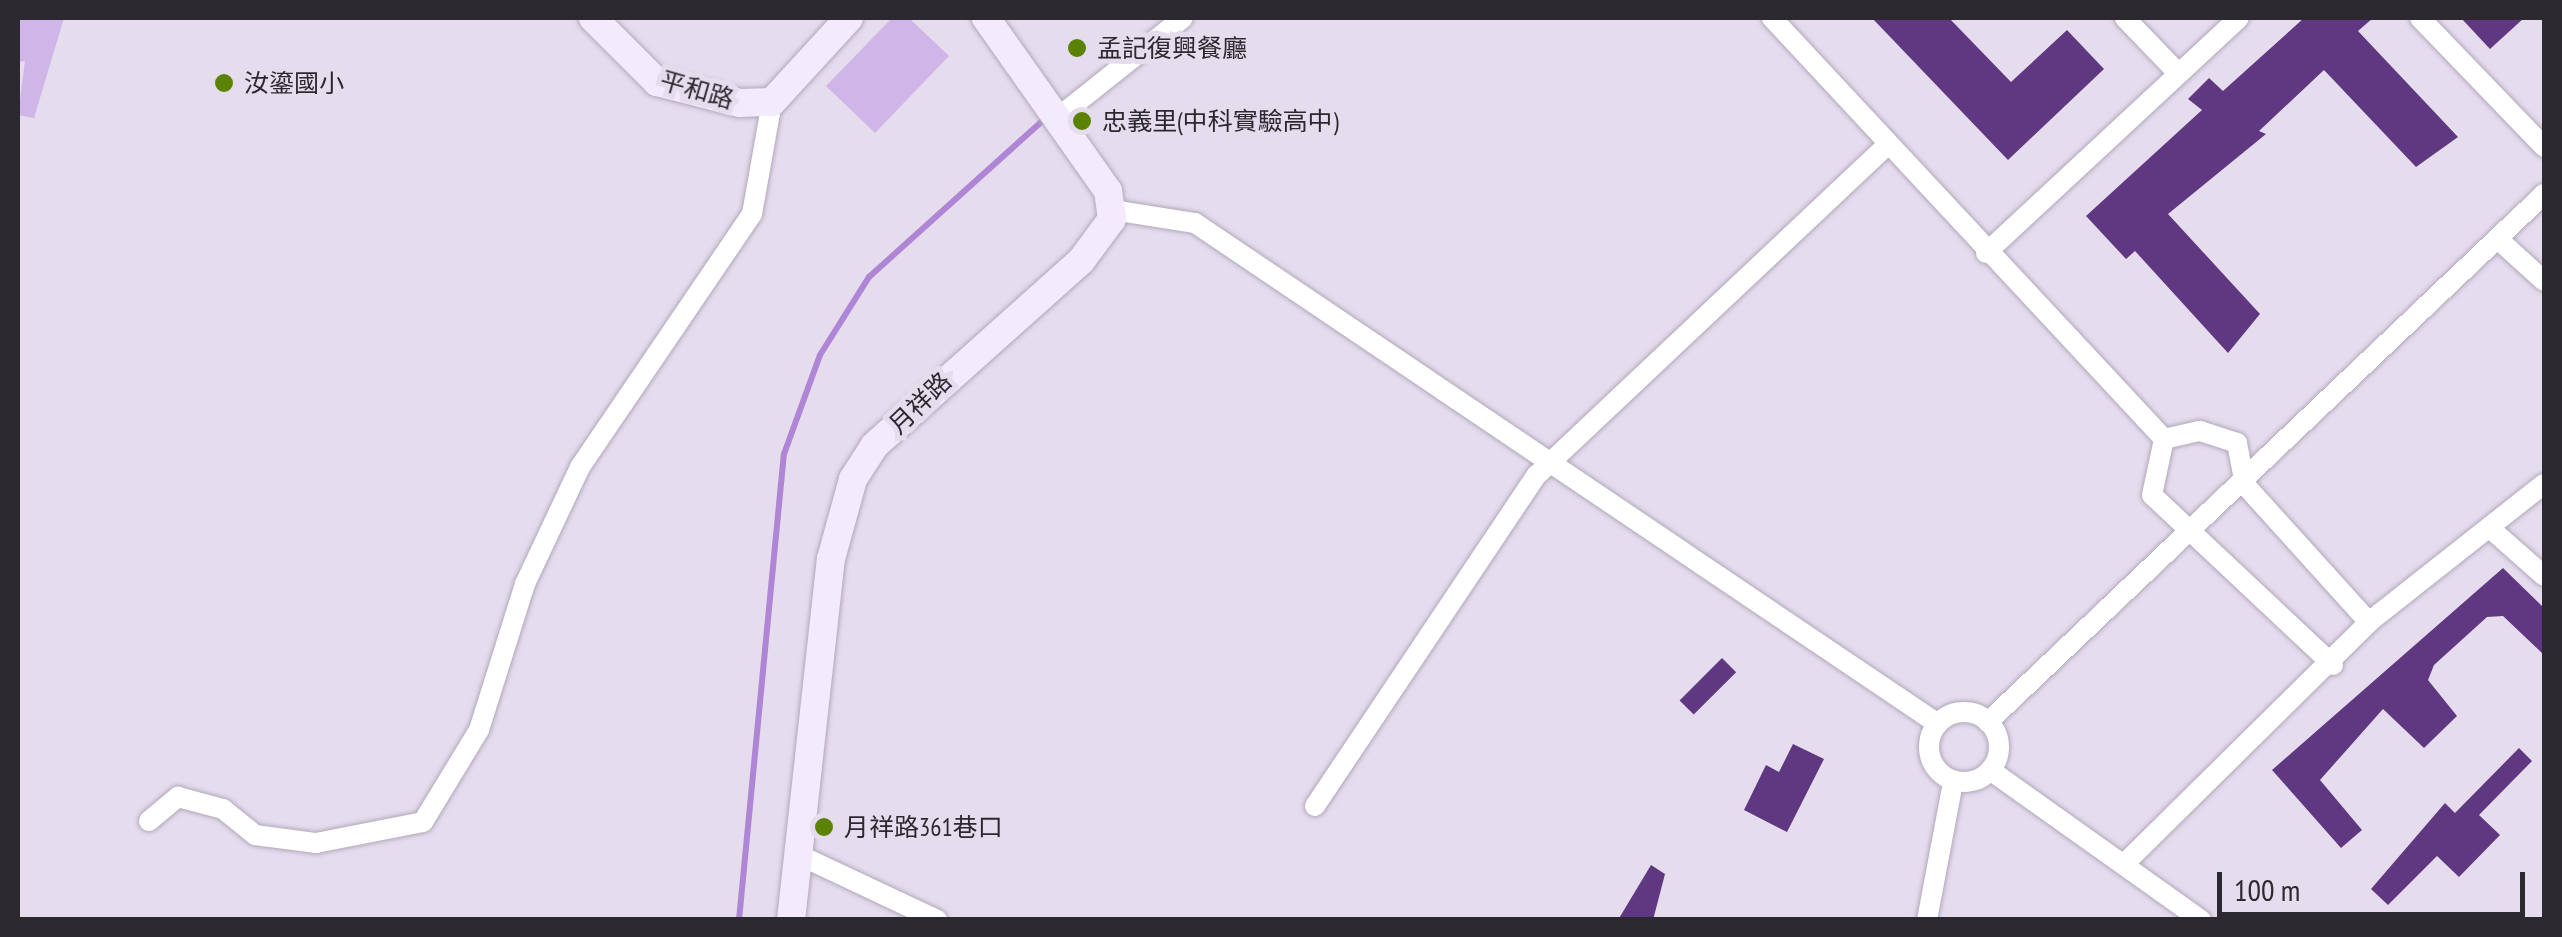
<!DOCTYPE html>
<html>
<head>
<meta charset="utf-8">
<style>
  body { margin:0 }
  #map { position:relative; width:2562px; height:937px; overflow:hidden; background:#e5dcee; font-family:"PT Sans Narrow","Noto Sans TC",sans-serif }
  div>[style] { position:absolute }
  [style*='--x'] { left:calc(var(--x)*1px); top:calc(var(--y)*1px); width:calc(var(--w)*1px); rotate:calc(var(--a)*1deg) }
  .green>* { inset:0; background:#cfb5e8 }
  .stream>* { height:6px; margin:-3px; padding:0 3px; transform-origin:3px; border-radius:3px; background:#af85d5 }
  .building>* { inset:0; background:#603881; transform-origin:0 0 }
  .roads { filter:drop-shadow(0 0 2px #b1a8ba) drop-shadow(0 0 2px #b1a8ba) }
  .street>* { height:20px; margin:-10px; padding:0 10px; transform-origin:10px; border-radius:10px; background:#fff }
  .street>.ring { margin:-10px; padding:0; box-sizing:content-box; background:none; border:20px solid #fff; border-radius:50% }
  .secondary>* { height:28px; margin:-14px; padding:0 14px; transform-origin:14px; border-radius:14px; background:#f3eafc }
  .dots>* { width:28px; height:28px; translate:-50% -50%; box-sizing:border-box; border:5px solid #e5dcee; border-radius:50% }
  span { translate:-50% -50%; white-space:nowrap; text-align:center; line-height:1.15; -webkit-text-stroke:10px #e5dcee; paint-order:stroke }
  .poi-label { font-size:25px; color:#2c282f }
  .left { translate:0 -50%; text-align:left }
  .street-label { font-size:25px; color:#2c282f }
  .frame { position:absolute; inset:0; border:20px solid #2c282f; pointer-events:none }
  .scale { position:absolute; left:2217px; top:872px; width:308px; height:45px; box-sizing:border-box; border:5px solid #2c282f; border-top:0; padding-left:12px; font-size:30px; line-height:35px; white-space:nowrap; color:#2c282f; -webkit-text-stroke:8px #e5dcee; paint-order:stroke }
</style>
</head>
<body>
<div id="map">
  <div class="green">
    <div style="clip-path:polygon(18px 18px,64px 18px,34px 118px,18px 115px,25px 61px,18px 62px)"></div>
    <div style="clip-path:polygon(892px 18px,909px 18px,949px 56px,875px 133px,826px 86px)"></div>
  </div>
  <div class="stream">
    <div style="--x:739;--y:920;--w:468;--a:-84.5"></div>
    <div style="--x:784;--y:454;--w:105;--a:-70"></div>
    <div style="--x:820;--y:355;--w:92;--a:-57.9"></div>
    <div style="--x:869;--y:277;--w:241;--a:-42"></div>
  </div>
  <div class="building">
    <div style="clip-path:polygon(1872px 18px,1949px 18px,2011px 82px,2067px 30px,2104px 69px,2008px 160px)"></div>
    <div style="clip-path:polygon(2304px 18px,2373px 18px,2358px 31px,2458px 137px,2416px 167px,2324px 70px,2259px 131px,2266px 134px,2168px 214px,2260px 314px,2228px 353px,2135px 251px,2126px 259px,2086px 216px,2202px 110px,2188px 99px,2209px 78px,2223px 91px)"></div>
    <div style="clip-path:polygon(2461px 18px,2524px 18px,2490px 49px)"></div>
    <div style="clip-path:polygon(2503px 568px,2544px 608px,2544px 655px,2503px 616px,2487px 617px,2434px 665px,2428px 680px,2457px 716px,2424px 748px,2383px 709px,2320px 780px,2362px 830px,2341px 848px,2272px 770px)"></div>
    <div style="left:1722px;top:658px;width:20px;height:60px;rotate:45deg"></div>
    <div style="clip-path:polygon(1793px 744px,1824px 759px,1787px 832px,1744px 810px,1766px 765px,1779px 772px)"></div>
    <div style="clip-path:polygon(2519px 748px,2532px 761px,2479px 815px,2500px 835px,2459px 877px,2437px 856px,2388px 905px,2371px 889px,2445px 803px,2455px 813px)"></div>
    <div style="clip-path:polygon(1651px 865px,1665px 874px,1653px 920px,1618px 920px)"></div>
  </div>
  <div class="roads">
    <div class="street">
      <div style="--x:1772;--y:18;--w:575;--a:47.04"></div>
      <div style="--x:2125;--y:18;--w:76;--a:46.1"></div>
      <div style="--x:2420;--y:18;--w:179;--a:46.1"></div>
      <div style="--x:1056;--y:119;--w:162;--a:-38.5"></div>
      <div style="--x:1112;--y:210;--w:84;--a:8.9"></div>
      <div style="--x:1195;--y:223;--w:896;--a:33.99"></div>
      <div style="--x:2500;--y:241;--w:59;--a:42.3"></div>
      <div style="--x:1986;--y:253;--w:345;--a:-42.9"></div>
      <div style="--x:2492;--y:530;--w:69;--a:41.5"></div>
      <div style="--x:2333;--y:665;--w:248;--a:-136.8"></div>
      <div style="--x:2152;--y:495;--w:57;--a:-77.9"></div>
      <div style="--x:2164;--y:439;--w:37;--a:-13"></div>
      <div style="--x:2200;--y:431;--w:39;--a:18"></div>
      <div style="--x:2237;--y:443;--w:43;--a:79.2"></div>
      <div style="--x:2245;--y:485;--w:185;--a:47.9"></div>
      <div class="ring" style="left:1929px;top:712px;width:50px;height:50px"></div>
      <div style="--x:1988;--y:722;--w:767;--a:-43.52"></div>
      <div style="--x:1990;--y:770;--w:259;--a:35.4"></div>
      <div style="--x:1315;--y:806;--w:399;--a:-56.2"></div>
      <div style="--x:1537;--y:475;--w:482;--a:-43.3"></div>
      <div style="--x:149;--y:821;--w:38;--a:-40"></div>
      <div style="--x:178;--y:797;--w:47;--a:14.9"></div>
      <div style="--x:223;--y:809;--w:41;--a:39.1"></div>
      <div style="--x:255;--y:835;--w:62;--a:7.5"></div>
      <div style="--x:316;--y:843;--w:109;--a:-11.1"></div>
      <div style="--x:423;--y:822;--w:108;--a:-58.7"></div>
      <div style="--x:479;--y:730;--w:153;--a:-72.5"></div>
      <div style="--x:525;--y:584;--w:129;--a:-64.8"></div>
      <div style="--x:580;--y:467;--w:306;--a:-55.8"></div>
      <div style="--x:752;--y:214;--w:114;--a:-79.9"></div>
      <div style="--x:799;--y:855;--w:153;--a:25.2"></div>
      <div style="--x:2125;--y:863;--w:343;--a:-44.6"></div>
      <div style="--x:2369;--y:622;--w:223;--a:-38.3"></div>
      <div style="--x:1927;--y:920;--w:139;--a:-79.3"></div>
    </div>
    <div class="secondary">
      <div style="--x:593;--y:18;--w:91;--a:45"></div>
      <div style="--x:657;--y:82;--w:86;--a:14.2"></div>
      <div style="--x:740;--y:103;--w:32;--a:-2"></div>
      <div style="--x:772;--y:102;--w:114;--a:-47.5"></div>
      <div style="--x:791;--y:920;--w:363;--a:-83.7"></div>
      <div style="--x:831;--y:559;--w:83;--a:-74.6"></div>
      <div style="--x:853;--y:479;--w:40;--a:-57.1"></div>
      <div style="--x:875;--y:445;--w:276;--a:-41.8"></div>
      <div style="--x:1081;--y:261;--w:52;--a:-53.6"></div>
      <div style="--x:1112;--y:219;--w:28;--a:-98"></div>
      <div style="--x:1108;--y:191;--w:212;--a:-125.2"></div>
    </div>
  </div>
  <div class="dots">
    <div style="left:1077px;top:48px;background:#5b8202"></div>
    <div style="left:224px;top:83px;background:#5b8202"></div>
    <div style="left:1082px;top:121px;background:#5b8202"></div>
    <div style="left:824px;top:827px;background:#5b8202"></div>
  </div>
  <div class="poi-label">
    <span class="left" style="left:1097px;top:48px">孟記復興餐廳</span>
    <span class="left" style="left:244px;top:83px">汝鎏國小</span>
    <span class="left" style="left:1102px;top:121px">忠義里(中科實驗高中)</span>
    <span class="left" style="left:844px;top:827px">月祥路361巷口</span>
  </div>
  <div class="street-label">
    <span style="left:697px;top:90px;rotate:16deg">平和路</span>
    <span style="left:920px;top:403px;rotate:-44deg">月祥路</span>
  </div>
  <div class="frame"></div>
  <div class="scale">100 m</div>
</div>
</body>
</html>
